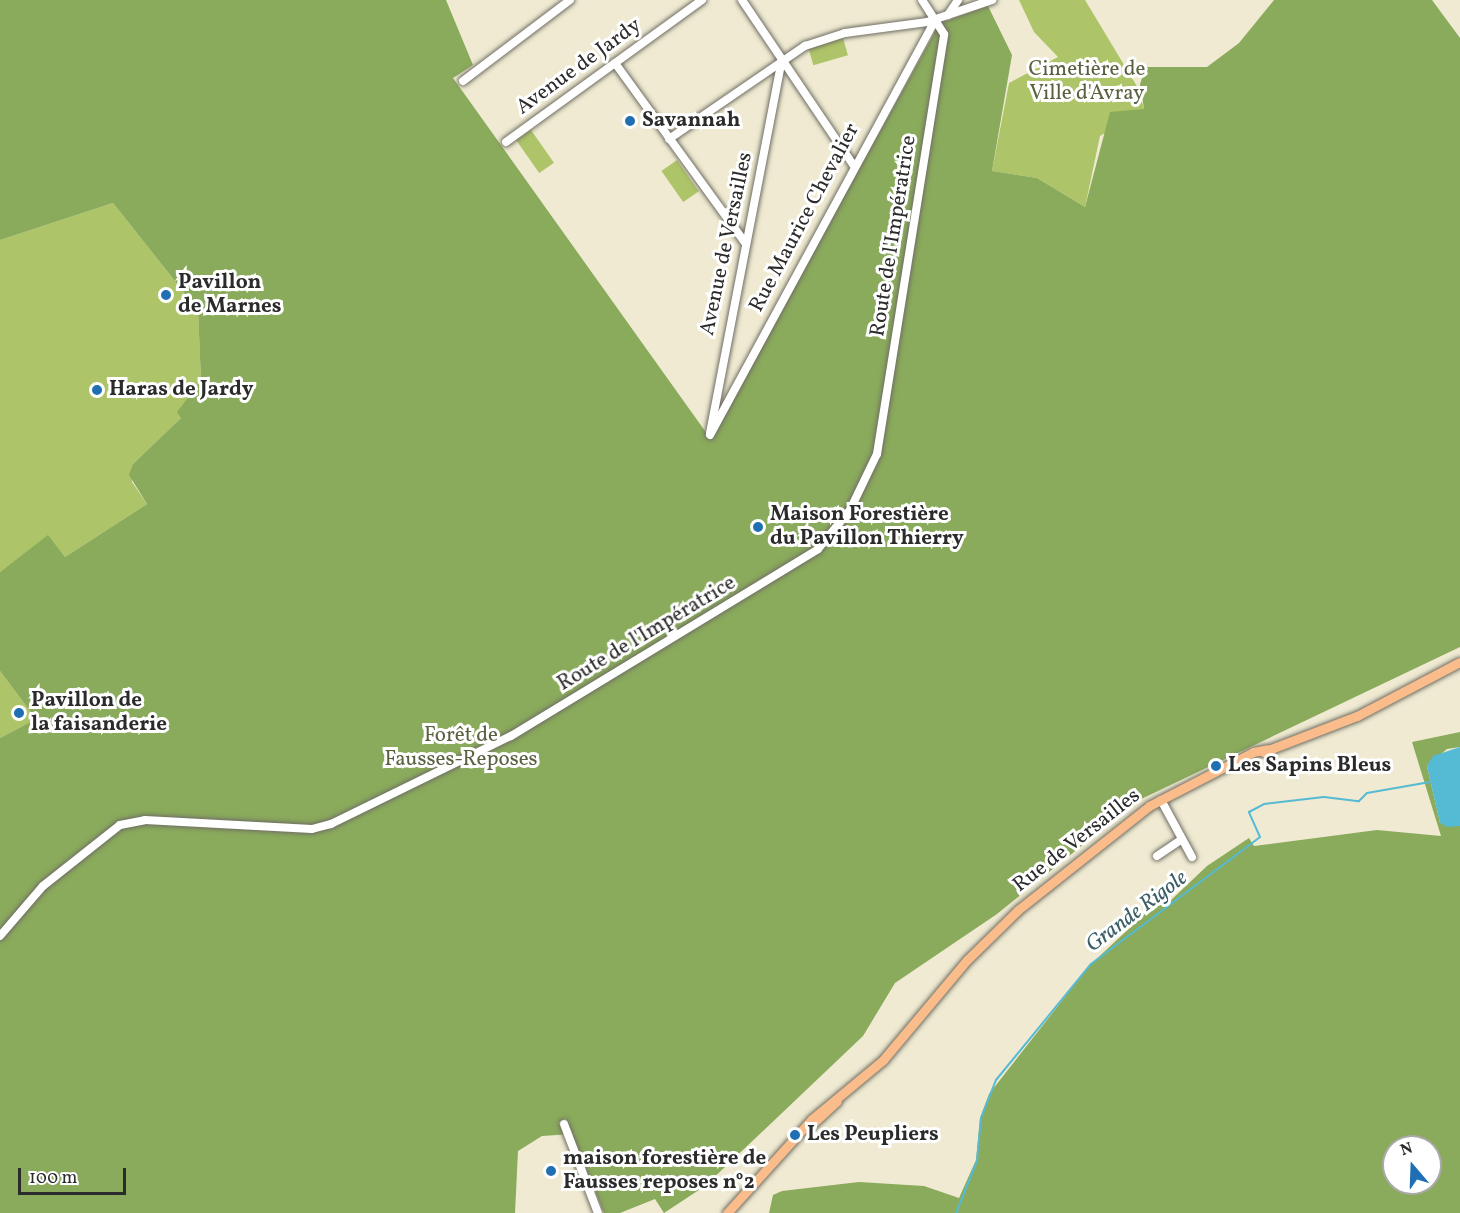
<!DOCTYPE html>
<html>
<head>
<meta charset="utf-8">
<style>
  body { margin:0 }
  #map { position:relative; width:1460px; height:1213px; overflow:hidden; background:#efead1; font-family:Vollkorn,serif }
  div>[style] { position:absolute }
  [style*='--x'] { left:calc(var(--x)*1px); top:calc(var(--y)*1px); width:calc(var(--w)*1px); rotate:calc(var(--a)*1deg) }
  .green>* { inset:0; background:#aec468; transform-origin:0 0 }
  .forest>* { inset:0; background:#8aaa5c }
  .water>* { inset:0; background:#55bad4 }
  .stream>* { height:2px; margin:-1px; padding:0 1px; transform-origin:1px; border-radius:1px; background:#55bad4 }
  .roads { filter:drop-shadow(0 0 2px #706e65) drop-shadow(0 0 2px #706e65) }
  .minor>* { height:8px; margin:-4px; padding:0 4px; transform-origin:4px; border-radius:4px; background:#fff }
  .major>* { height:9px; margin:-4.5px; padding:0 4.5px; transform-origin:4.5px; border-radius:4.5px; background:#f9bc8a }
  .dots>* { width:16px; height:16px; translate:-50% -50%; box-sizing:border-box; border:3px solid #fff; border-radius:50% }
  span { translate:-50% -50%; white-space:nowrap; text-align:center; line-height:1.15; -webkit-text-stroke:6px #fff; paint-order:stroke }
  .street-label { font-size:21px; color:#2b2b2b }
  .park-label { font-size:21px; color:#596140 }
  .poi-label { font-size:21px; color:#2b2b2b; font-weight:700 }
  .left { translate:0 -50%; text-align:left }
  .water-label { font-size:22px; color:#3a5d66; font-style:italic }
  .north { position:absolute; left:1382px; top:1135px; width:60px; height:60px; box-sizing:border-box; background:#fff; border:2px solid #aaa; border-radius:50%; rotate:341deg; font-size:16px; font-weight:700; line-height:24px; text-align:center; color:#2b2b2b }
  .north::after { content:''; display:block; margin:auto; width:21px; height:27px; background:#1f6fb2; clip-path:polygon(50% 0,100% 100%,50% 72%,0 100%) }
  .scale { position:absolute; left:18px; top:1168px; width:108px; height:27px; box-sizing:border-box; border:3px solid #2b2b2b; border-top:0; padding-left:8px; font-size:18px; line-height:21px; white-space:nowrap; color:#2b2b2b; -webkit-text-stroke:4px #fff; paint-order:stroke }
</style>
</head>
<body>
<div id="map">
  <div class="green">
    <div style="clip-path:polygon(1019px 0,1085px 0,1138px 88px,1144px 109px,1100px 136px,1085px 207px,1037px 178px,992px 171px,1009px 83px,1058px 57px,1034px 32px)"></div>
    <div style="left:843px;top:38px;width:18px;height:36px;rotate:74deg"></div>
    <div style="left:531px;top:130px;width:40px;height:18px;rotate:55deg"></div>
    <div style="left:677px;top:160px;width:38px;height:19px;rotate:55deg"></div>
    <div style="clip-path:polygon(113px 203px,198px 310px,201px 381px,181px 418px,133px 464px,132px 482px,147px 504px,65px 557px,48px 536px,0 572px,0 240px)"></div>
    <div style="clip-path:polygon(0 671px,36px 719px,0 738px)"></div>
  </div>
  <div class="forest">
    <div style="clip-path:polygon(0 0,446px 0,473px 65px,453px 78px,710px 438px,940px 23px,988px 6px,1012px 55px,992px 171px,1037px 178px,1085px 207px,1110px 112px,1144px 109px,1140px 84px,1146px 67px,1207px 67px,1239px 43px,1274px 0,1432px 0,1460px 38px,1460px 647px,1137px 801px,997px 914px,895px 983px,863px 1036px,705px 1186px,664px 1213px,655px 1199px,620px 1213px,604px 1213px,572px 1134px,542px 1136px,518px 1151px,515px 1213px,0 1213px,0 738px,36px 719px,0 671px,0 572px,48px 535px,65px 557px,147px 504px,129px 475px,133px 464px,181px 418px,177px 412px,201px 381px,198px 310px,113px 203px,0 240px)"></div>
    <div style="clip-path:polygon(evenodd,1460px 732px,1460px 747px,1447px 749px,1427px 766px,1440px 823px,1460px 826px,1460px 1213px,769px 1213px,773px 1195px,782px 1191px,859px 1182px,924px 1186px,959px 1198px,976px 1160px,980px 1118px,989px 1094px,1090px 965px,1163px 897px,1169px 902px,1207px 866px,1249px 838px,1254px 846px,1377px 830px,1441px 836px,1412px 742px,1460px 732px,1394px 1147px,1430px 1147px,1430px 1183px,1394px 1183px,1394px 1147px)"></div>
  </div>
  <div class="water">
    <div style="clip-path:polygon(1460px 747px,1460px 826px,1447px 827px,1440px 823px,1427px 766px,1433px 756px)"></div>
  </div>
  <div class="stream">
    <div style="--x:956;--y:1213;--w:56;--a:-68"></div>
    <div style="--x:977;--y:1161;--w:43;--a:-84.7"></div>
    <div style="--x:981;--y:1118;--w:41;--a:-68.5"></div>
    <div style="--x:996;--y:1080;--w:150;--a:-50.7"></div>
    <div style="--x:1091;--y:964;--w:211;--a:-36.9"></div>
    <div style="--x:1260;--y:837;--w:27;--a:-114"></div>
    <div style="--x:1249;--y:812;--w:17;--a:-28"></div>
    <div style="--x:1264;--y:804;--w:60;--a:-6.7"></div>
    <div style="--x:1324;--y:797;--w:35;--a:7"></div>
    <div style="--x:1359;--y:801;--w:11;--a:-45"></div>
    <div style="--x:1367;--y:793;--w:64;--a:-9.9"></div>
  </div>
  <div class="roads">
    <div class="minor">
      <div style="--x:742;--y:0;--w:200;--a:56"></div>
      <div style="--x:948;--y:15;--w:18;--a:-56"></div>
      <div style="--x:615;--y:63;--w:223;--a:54.1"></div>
      <div style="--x:463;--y:81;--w:134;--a:-37.1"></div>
      <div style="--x:669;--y:139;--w:165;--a:-34.4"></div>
      <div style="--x:805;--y:46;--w:42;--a:-18"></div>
      <div style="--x:845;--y:33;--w:83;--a:-7.6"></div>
      <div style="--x:927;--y:22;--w:69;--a:-18.7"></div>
      <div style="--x:506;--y:142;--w:242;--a:-35.9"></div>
      <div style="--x:710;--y:433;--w:380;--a:-79.1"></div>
      <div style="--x:710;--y:435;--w:472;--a:-61.5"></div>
      <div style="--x:1161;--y:800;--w:65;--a:61.5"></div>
      <div style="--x:1157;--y:856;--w:30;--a:-34"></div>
      <div style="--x:0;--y:936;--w:66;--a:-49.3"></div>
      <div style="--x:43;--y:886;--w:98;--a:-38.4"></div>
      <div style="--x:120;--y:825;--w:25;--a:-11"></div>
      <div style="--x:145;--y:820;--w:167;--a:3.1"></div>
      <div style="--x:312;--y:829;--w:20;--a:-15"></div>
      <div style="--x:331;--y:824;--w:200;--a:-26.1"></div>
      <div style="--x:511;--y:736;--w:359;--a:-31.3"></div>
      <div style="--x:818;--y:549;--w:50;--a:-50.6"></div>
      <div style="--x:850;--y:510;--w:62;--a:-64.3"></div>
      <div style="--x:877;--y:454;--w:425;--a:-80.9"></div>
      <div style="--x:944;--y:34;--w:40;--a:-122.9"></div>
      <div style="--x:564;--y:1124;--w:95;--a:69.1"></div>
    </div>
    <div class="major">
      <div style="--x:1263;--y:752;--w:101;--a:-21"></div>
      <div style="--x:1357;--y:716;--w:116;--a:-27.7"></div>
      <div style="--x:809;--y:1127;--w:38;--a:-43"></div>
      <div style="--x:727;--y:1213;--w:127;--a:-47.9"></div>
      <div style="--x:812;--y:1119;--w:92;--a:-39.7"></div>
      <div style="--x:883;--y:1060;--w:131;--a:-50"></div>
      <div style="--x:967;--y:960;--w:71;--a:-44.4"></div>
      <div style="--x:1018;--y:910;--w:167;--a:-38.4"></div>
      <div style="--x:1149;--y:806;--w:117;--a:-27.4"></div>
      <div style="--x:1253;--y:752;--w:15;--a:-11"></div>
    </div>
  </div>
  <div class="dots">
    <div style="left:630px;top:121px;background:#1f6fb2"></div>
    <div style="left:166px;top:295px;background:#1f6fb2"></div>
    <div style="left:97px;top:390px;background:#1f6fb2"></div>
    <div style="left:758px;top:527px;background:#1f6fb2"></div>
    <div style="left:19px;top:713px;background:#1f6fb2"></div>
    <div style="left:1216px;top:766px;background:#1f6fb2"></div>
    <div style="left:795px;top:1135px;background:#1f6fb2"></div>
    <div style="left:551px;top:1171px;background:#1f6fb2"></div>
  </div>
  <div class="street-label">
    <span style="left:579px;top:67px;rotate:-36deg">Avenue de Jardy</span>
    <span style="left:805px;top:218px;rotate:-62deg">Rue Maurice Chevalier</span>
    <span style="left:894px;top:236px;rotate:-81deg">Route de l'Impératrice</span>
    <span style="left:727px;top:244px;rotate:-78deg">Avenue de Versailles</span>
    <span style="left:647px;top:634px;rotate:-31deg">Route de l'Impératrice</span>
    <span style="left:1077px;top:841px;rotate:-38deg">Rue de Versailles</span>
  </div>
  <div class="park-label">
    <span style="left:1087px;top:82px">Cimetière de<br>Ville d'Avray</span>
    <span style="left:461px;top:748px">Forêt de<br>Fausses-Reposes</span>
  </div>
  <div class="poi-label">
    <span class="left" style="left:642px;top:121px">Savannah</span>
    <span class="left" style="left:178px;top:295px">Pavillon<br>de Marnes</span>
    <span class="left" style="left:109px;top:390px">Haras de Jardy</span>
    <span class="left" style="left:770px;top:527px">Maison Forestière<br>du Pavillon Thierry</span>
    <span class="left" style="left:31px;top:713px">Pavillon de<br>la faisanderie</span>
    <span class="left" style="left:1228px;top:766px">Les Sapins Bleus</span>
    <span class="left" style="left:807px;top:1135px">Les Peupliers</span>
    <span class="left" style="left:563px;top:1171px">maison forestière de<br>Fausses reposes n°2</span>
  </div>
  <div class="water-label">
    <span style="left:1137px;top:912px;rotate:-37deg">Grande Rigole</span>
  </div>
  <div class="north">N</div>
  <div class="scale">100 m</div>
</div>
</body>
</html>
